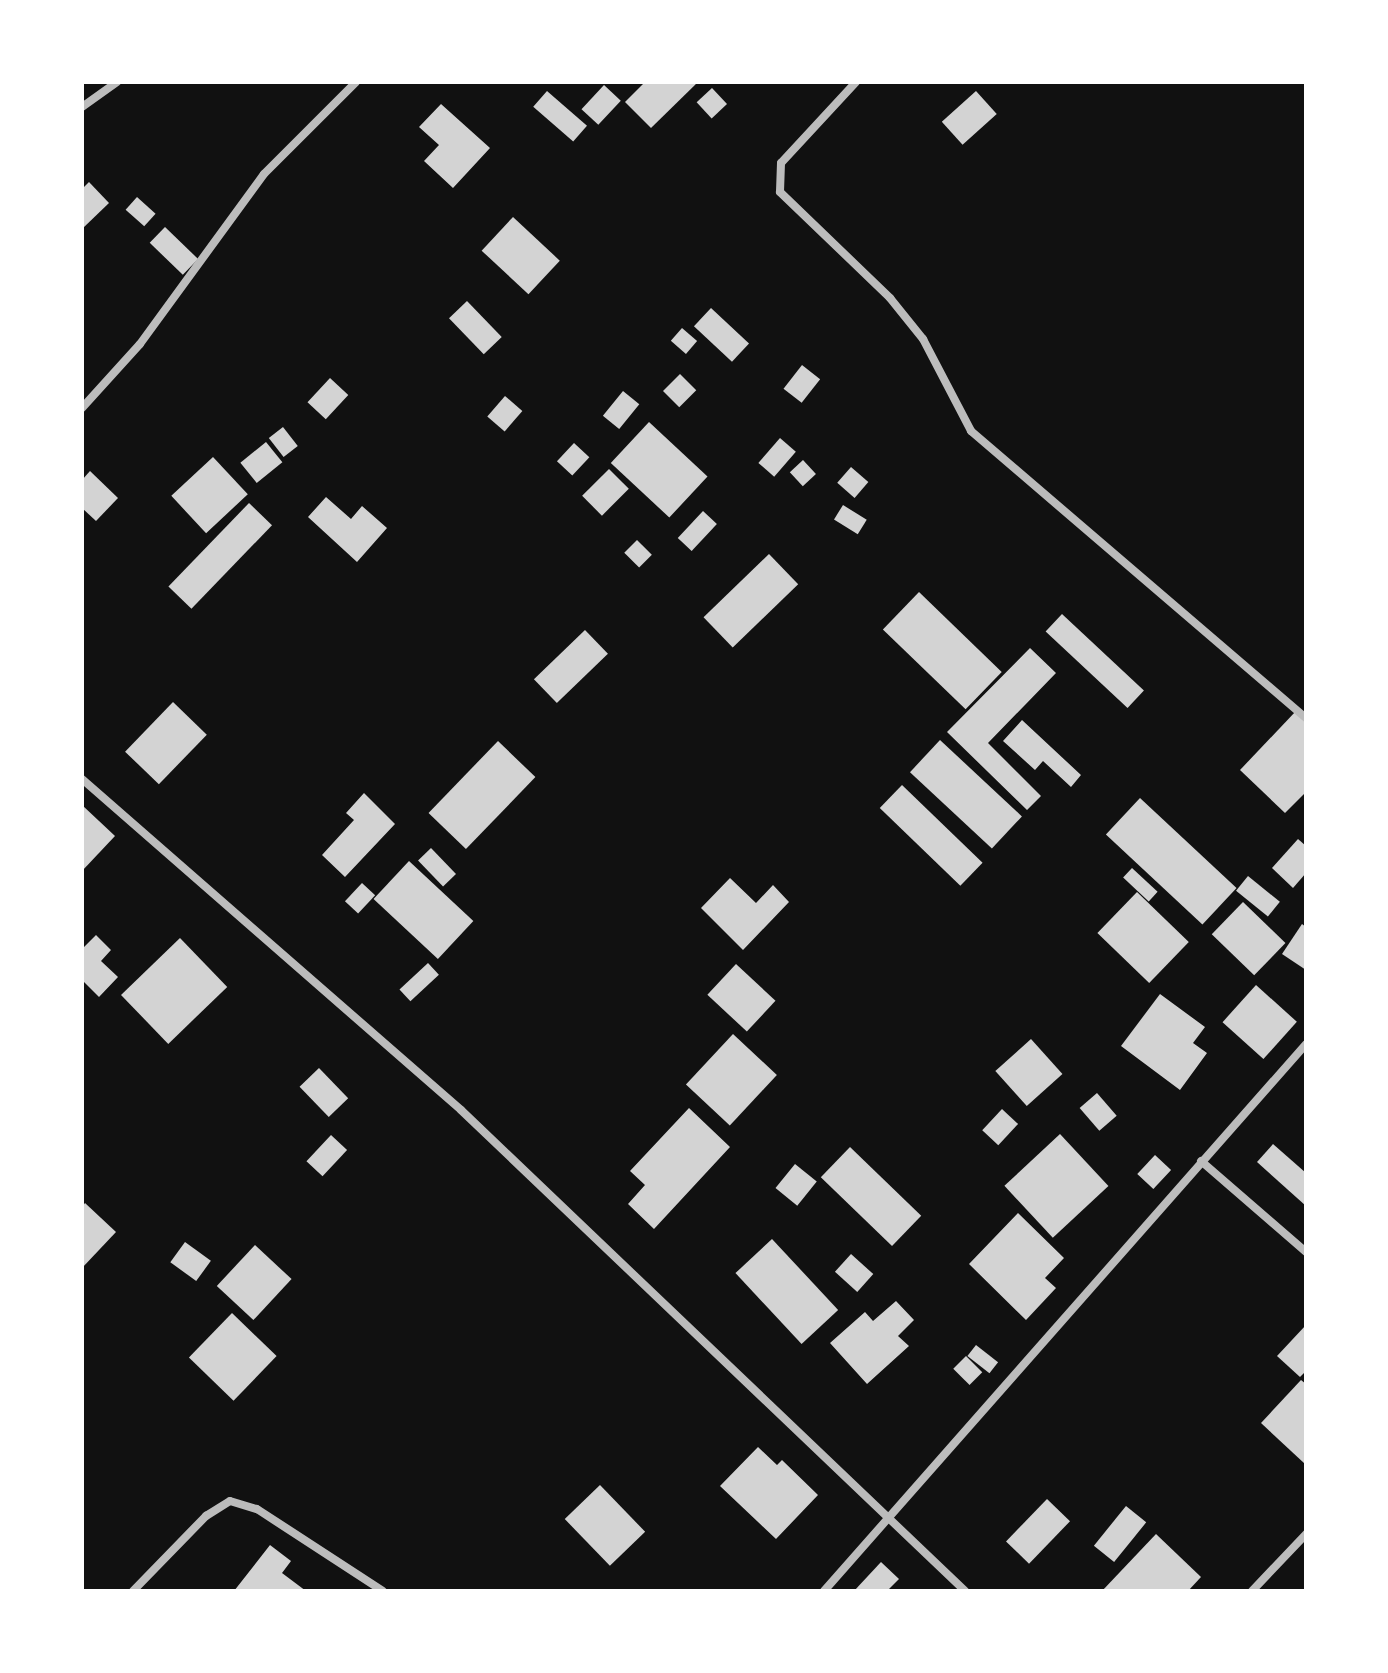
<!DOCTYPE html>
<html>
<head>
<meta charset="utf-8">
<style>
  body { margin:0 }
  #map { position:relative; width:1388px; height:1673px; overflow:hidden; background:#111; font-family:"Fira Sans Condensed",sans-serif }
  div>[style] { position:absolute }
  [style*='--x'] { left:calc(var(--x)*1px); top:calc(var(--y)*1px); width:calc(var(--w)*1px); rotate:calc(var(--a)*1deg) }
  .building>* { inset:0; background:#d3d3d3; transform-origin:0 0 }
  .minor>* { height:8px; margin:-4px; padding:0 4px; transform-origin:4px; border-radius:4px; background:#bcbcbc }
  span { translate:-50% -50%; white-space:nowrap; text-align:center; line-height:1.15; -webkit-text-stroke:7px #fff; paint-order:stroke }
  .frame { position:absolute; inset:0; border:84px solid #fff; pointer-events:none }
</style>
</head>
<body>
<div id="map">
  <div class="building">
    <div style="clip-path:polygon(645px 82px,698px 82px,651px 128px,625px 102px)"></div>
    <div style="left:604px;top:85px;width:23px;height:33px;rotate:43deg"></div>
    <div style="left:712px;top:88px;width:22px;height:21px;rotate:47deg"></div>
    <div style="left:547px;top:91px;width:53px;height:21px;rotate:41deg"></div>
    <div style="left:976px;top:91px;width:31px;height:46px;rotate:48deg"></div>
    <div style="clip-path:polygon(441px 104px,490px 148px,453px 188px,424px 161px,439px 145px,419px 127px)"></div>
    <div style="clip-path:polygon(89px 182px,109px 203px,82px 229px,82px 189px)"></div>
    <div style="left:137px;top:197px;width:25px;height:17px;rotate:42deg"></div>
    <div style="left:513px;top:217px;width:64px;height:46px;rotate:43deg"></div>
    <div style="left:165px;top:227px;width:46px;height:22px;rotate:44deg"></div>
    <div style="left:467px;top:301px;width:50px;height:25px;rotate:46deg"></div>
    <div style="left:711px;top:308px;width:52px;height:25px;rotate:43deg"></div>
    <div style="left:682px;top:328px;width:20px;height:17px;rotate:41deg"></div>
    <div style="left:802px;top:365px;width:23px;height:30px;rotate:38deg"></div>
    <div style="left:680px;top:374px;width:23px;height:24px;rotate:45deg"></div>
    <div style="left:330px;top:378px;width:25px;height:33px;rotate:43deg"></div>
    <div style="left:623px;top:391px;width:21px;height:32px;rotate:39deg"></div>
    <div style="left:505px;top:396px;width:23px;height:27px;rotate:41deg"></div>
    <div style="left:649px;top:422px;width:80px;height:56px;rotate:43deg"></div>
    <div style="left:283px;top:427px;width:24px;height:18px;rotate:52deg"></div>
    <div style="left:780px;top:438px;width:21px;height:33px;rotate:41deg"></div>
    <div style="left:266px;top:442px;width:26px;height:33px;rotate:51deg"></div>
    <div style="left:574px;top:443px;width:21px;height:25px;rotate:43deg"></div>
    <div style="left:213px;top:457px;width:51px;height:57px;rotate:47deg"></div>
    <div style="left:803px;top:460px;width:19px;height:18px;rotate:47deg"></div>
    <div style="left:851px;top:467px;width:23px;height:21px;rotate:41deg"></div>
    <div style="left:609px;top:469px;width:28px;height:38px;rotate:45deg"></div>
    <div style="clip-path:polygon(90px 471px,118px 498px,96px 521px,82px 508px,82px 480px)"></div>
    <div style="clip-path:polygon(326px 497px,351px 519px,362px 506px,387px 528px,357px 562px,308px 517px)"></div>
    <div style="left:249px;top:503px;width:32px;height:116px;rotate:44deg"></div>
    <div style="left:843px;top:505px;width:28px;height:17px;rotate:32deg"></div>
    <div style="left:703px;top:511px;width:19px;height:37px;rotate:43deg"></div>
    <div style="left:637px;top:540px;width:21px;height:18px;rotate:45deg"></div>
    <div style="left:769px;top:554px;width:42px;height:91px;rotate:46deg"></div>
    <div style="left:919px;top:592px;width:115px;height:52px;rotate:44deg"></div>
    <div style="left:1062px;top:614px;width:112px;height:24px;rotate:43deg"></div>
    <div style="left:585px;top:630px;width:33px;height:71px;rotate:46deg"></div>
    <div style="clip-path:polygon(1030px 648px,1056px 673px,988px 743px,1041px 796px,1027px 810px,947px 732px)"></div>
    <div style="left:173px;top:702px;width:47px;height:69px;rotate:44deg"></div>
    <div style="clip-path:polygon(1296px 711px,1306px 720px,1306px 792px,1285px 813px,1240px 770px)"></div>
    <div style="clip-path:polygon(1022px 720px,1081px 775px,1071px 787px,1043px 761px,1035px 770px,1003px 741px)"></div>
    <div style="left:940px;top:740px;width:112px;height:44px;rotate:43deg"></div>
    <div style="left:498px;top:741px;width:52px;height:100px;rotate:44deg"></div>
    <div style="left:902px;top:785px;width:112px;height:32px;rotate:44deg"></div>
    <div style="clip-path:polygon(364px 793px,395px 824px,345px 877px,322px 855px,354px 820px,346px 813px)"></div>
    <div style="left:1140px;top:798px;width:132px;height:50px;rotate:43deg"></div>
    <div style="clip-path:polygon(82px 805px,115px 836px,82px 871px)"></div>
    <div style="clip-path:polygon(1298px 839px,1306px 846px,1306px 873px,1293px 888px,1272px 868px)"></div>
    <div style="left:431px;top:848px;width:36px;height:18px;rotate:46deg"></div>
    <div style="left:409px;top:861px;width:88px;height:52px;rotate:43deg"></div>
    <div style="left:1132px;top:868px;width:35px;height:13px;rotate:43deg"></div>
    <div style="left:1248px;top:876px;width:41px;height:19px;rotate:39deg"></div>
    <div style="clip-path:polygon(730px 878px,756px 903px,773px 885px,789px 902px,743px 950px,701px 908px)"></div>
    <div style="left:362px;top:883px;width:18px;height:25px;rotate:43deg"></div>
    <div style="left:1137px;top:892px;width:72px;height:57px;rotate:44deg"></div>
    <div style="left:1243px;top:902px;width:59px;height:45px;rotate:44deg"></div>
    <div style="clip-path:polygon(1302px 924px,1306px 927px,1306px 970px,1282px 954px)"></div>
    <div style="clip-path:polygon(96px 935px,111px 950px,101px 961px,118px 977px,99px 997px,82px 980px,82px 949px)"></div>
    <div style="left:180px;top:938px;width:68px;height:82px;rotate:46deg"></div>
    <div style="left:428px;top:963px;width:16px;height:39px;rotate:47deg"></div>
    <div style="left:736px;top:964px;width:54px;height:42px;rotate:43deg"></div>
    <div style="left:1256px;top:985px;width:55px;height:50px;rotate:42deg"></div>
    <div style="clip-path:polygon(1160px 994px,1205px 1027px,1193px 1043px,1207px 1053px,1180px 1090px,1121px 1046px)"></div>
    <div style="left:733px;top:1034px;width:60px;height:69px;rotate:43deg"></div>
    <div style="left:1031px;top:1039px;width:47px;height:48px;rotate:48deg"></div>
    <div style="left:319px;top:1068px;width:42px;height:27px;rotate:46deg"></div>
    <div style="left:1097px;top:1093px;width:30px;height:23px;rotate:49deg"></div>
    <div style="clip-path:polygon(689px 1108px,730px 1147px,654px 1229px,628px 1204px,645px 1185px,630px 1171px)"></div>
    <div style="left:1002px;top:1109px;width:22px;height:29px;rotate:43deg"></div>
    <div style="left:1060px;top:1134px;width:71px;height:76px;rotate:47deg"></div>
    <div style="left:331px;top:1135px;width:22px;height:36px;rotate:43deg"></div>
    <div style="clip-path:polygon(1273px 1144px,1306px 1173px,1306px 1206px,1257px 1162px)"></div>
    <div style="left:850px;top:1147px;width:99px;height:42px;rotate:44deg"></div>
    <div style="left:1155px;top:1155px;width:22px;height:26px;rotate:43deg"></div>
    <div style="left:795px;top:1164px;width:28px;height:31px;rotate:39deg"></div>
    <div style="clip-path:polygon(85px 1203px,116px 1232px,82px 1268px,82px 1207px)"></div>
    <div style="clip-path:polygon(1018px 1213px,1064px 1258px,1045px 1278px,1056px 1288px,1026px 1320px,969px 1264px)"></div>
    <div style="left:772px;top:1239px;width:97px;height:50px;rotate:47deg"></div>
    <div style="left:185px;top:1242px;width:32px;height:25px;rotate:36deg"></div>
    <div style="left:255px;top:1245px;width:50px;height:56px;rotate:43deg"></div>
    <div style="left:851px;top:1254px;width:30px;height:24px;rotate:42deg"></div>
    <div style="clip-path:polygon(896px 1301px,914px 1320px,898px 1336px,909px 1346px,867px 1384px,830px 1343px,865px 1312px,873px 1321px)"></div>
    <div style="left:232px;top:1313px;width:62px;height:62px;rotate:44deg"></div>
    <div style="clip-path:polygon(1306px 1325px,1306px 1371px,1300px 1377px,1277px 1356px)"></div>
    <div style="left:976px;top:1345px;width:28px;height:14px;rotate:38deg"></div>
    <div style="left:966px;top:1356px;width:23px;height:18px;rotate:45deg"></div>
    <div style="clip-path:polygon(1301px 1380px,1306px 1384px,1305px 1464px,1261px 1423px)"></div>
    <div style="clip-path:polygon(758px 1447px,777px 1465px,782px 1460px,818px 1495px,776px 1539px,720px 1486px)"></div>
    <div style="left:600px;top:1485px;width:65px;height:49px;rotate:46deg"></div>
    <div style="left:1047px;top:1499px;width:32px;height:59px;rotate:44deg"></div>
    <div style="left:1126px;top:1506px;width:26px;height:51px;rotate:39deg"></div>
    <div style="clip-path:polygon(1156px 1534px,1201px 1577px,1188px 1591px,1102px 1591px)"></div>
    <div style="clip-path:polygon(270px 1545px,291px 1561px,282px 1573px,306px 1591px,234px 1591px)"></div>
    <div style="clip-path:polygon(881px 1562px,899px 1579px,887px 1591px,854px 1591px)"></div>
  </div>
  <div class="minor">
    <div style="--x:856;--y:82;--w:110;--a:132.8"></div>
    <div style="--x:781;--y:163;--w:29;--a:92"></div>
    <div style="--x:780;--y:192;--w:153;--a:43.9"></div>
    <div style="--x:890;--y:298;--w:53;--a:51.2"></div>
    <div style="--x:923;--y:339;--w:104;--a:62.4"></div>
    <div style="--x:971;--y:431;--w:441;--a:40.6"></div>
    <div style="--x:82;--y:107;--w:43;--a:-35.5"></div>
    <div style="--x:82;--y:408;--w:86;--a:-47.8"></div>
    <div style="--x:140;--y:344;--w:210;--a:-53.9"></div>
    <div style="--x:264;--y:174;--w:130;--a:-45"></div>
    <div style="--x:82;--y:779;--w:503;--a:41.13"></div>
    <div style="--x:461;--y:1110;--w:697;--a:43.66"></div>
    <div style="--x:1201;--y:1161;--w:139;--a:40.9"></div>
    <div style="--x:133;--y:1591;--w:105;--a:-45.8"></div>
    <div style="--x:206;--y:1516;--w:28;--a:-32"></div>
    <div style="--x:230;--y:1501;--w:28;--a:17"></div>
    <div style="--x:257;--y:1509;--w:150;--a:33.1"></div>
    <div style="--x:824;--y:1591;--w:729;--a:-48.61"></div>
    <div style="--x:1252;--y:1591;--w:79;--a:-46.5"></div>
  </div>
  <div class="frame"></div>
</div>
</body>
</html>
